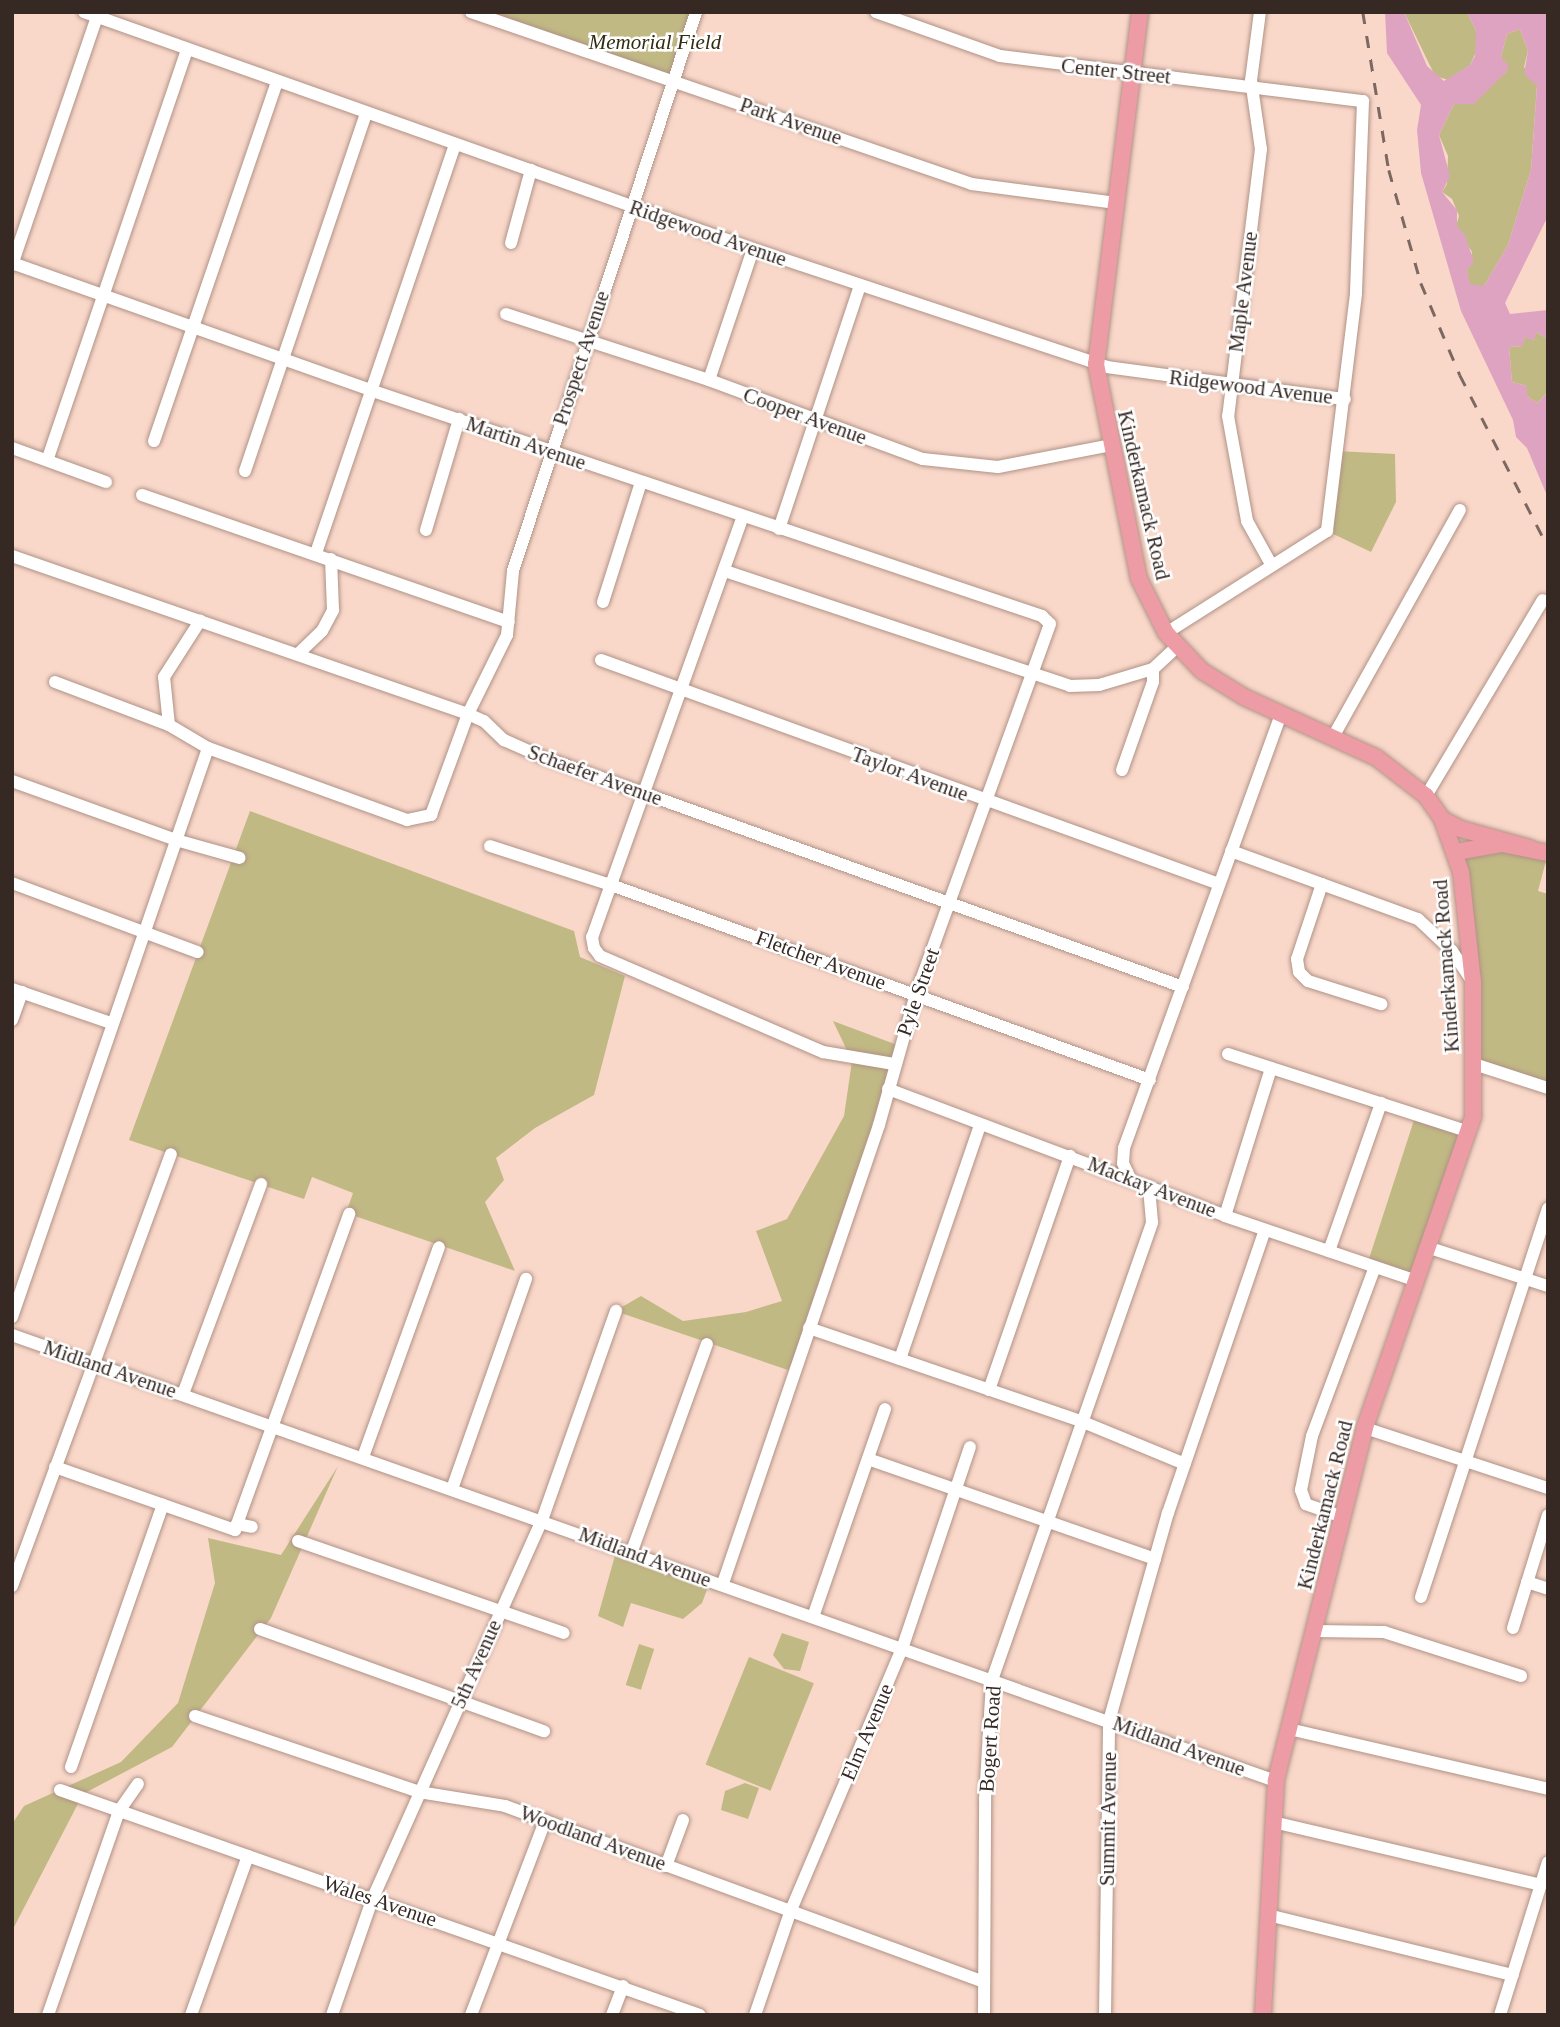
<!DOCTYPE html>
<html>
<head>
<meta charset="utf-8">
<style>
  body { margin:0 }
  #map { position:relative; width:1560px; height:2027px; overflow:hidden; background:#f9d8ca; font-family:"Times New Roman",serif }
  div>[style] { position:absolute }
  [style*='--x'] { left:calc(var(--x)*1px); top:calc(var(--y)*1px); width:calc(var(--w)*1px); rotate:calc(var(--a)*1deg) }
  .green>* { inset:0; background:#c1b984; transform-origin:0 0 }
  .water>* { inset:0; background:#dea3c0 }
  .roads { filter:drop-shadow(0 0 2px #b09285) drop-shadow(0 0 2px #b09285) }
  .minor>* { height:12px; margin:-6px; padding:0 6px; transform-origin:6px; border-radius:6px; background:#fff }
  .major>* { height:16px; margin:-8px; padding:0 8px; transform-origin:8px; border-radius:8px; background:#ed9ba5 }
  .rail>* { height:2.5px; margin-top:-1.25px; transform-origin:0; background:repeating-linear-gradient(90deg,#7c6860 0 12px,transparent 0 24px) }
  span { translate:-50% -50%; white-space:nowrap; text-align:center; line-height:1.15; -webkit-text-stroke:5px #fff; paint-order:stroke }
  .park-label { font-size:21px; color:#312d11; font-style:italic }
  .street-label { font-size:21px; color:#362924 }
  .frame { position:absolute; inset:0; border:14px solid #362924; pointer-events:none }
</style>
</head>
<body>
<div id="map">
  <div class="green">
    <div style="clip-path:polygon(471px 12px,696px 12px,673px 80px)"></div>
    <div style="clip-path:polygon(1404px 12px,1467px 12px,1476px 31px,1477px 50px,1470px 65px,1448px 80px,1435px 76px)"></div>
    <div style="clip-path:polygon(1520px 29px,1528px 51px,1524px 67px,1537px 85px,1531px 170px,1508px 245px,1484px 286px,1476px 286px,1469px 284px,1467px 270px,1472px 252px,1456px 226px,1459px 216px,1452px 199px,1442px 192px,1447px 184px,1448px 156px,1439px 135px,1454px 104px,1469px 103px,1507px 71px,1501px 57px,1507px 34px)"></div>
    <div style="clip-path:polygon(1536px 332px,1548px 339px,1548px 392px,1537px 403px,1527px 396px,1527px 386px,1512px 382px,1509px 347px,1522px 346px,1525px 337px,1535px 340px,1532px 335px)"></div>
    <div style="clip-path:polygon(1337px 451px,1395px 454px,1396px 502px,1371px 552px,1327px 531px)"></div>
    <div style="clip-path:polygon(250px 811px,574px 931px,580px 957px,625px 976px,594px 1095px,535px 1128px,496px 1158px,504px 1180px,485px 1202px,515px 1271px,346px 1213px,353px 1193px,312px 1177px,304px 1199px,129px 1140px)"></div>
    <div style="clip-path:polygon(1476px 847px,1548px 853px,1538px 891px,1548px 894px,1548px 1088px,1474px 1064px,1456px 852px)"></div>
    <div style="clip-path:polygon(833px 1021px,900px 1046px,809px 1328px,788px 1370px,615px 1311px,641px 1296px,683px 1321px,746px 1312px,782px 1301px,756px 1231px,787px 1219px,844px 1116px,852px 1061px)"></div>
    <div style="left:1416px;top:1114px;width:54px;height:158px;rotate:18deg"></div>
    <div style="clip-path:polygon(338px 1466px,271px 1618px,172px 1747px,83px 1794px,12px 1931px,12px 1824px,24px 1806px,121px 1762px,178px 1703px,215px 1583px,208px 1538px,281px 1555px)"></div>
    <div style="clip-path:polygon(616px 1552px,708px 1587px,702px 1603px,683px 1619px,631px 1603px,623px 1627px,598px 1616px)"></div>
    <div style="clip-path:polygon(782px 1633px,809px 1642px,800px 1671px,784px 1669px,773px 1655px)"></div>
    <div style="left:639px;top:1644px;width:16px;height:43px;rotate:18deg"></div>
    <div style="left:749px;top:1657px;width:70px;height:116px;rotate:22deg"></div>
    <div style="clip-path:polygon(745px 1783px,759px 1788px,748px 1819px,721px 1810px,725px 1791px)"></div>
  </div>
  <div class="water">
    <div style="clip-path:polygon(evenodd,1385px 12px,1404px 12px,1427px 66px,1444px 81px,1470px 65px,1475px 56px,1476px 31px,1467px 12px,1548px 12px,1548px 216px,1505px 303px,1510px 314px,1548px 310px,1548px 339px,1536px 332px,1534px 341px,1525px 337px,1523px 346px,1509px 347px,1512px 382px,1527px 386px,1527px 396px,1537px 403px,1548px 392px,1548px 498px,1527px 448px,1516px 437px,1513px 420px,1461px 311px,1421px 173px,1417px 130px,1421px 105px,1387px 53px,1385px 12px,1520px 29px,1528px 51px,1524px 74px,1537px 86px,1531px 170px,1508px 245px,1484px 286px,1476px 285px,1470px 284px,1467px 270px,1474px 262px,1465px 235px,1457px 226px,1457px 210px,1442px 192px,1450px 176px,1439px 135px,1454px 104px,1474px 104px,1507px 71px,1509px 66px,1501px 57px,1507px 34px,1520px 29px)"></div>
  </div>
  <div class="roads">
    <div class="minor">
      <div style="--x:84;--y:12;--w:710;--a:19.51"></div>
      <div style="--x:753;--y:249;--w:373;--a:18.4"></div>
      <div style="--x:1107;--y:367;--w:240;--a:7.7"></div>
      <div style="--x:471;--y:12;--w:530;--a:18.95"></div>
      <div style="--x:972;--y:184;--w:145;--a:7.5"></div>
      <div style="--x:876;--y:12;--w:132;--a:19.5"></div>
      <div style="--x:1000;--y:56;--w:366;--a:7.1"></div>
      <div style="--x:1363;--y:101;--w:193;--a:92.1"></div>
      <div style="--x:1356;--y:294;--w:239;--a:97"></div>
      <div style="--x:1327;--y:531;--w:191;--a:147.6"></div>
      <div style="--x:1260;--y:12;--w:69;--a:97.5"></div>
      <div style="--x:1251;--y:80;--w:70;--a:81.8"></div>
      <div style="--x:1261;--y:149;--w:269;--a:97"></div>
      <div style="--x:1228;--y:416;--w:107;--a:79.7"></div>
      <div style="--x:1247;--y:521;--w:51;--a:60.9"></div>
      <div style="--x:511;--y:243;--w:76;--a:-74.7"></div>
      <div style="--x:12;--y:263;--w:380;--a:19.5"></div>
      <div style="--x:370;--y:390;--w:709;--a:18.59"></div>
      <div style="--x:1042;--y:616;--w:11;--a:45"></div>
      <div style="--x:1050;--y:624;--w:394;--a:109.9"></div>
      <div style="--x:916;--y:994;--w:136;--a:105.8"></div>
      <div style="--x:879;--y:1125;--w:486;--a:108.8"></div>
      <div style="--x:12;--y:265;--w:262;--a:-71.1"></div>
      <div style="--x:506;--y:314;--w:213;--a:18"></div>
      <div style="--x:709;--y:380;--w:228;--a:20.3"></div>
      <div style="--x:923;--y:459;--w:75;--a:6.1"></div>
      <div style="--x:998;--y:467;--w:115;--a:-11"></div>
      <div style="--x:709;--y:380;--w:138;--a:-71.4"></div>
      <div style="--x:154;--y:441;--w:379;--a:-71.1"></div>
      <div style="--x:12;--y:448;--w:100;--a:19.9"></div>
      <div style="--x:48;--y:458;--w:432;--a:-71.2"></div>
      <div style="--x:245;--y:471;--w:378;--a:-71.3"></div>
      <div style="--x:142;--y:495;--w:388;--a:19.1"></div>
      <div style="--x:743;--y:516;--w:447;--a:109.7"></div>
      <div style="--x:592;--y:937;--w:11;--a:80"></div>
      <div style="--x:594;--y:948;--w:10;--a:53"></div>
      <div style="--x:600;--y:956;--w:243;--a:23.3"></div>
      <div style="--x:823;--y:1052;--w:72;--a:9.6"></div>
      <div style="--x:779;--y:529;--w:256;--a:-71.6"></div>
      <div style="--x:426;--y:530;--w:116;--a:-73.4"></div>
      <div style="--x:316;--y:553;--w:432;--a:-71.2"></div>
      <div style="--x:12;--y:556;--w:483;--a:19.1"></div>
      <div style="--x:468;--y:714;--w:17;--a:24"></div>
      <div style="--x:484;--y:721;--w:28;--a:44"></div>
      <div style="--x:504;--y:740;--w:39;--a:24"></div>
      <div style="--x:540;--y:756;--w:683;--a:19.76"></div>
      <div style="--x:725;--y:571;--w:364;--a:18.4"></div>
      <div style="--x:1070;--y:686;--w:29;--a:-2"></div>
      <div style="--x:1099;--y:685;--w:56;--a:-16.5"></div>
      <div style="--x:1153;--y:669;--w:33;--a:-43"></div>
      <div style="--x:603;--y:602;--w:126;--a:-72.4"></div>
      <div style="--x:298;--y:654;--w:33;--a:-44"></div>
      <div style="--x:322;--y:631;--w:24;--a:-62"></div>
      <div style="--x:333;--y:610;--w:51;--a:-92.2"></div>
      <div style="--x:601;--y:660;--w:657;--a:19.92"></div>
      <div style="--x:55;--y:682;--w:122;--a:20.7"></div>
      <div style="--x:169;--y:725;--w:45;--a:30.5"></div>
      <div style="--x:208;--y:748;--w:212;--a:19.9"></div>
      <div style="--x:407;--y:820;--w:25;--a:-12"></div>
      <div style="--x:431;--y:815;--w:108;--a:-69.9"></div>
      <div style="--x:468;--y:714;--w:88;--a:-63.7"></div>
      <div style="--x:507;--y:635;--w:64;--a:-84.6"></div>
      <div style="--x:513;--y:571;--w:588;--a:-71.87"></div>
      <div style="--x:169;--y:725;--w:48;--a:-95.9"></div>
      <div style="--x:164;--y:677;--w:67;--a:-57.3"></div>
      <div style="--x:1333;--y:737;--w:260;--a:-60.8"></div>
      <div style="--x:1122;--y:770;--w:93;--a:-70.6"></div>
      <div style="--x:1153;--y:682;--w:13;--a:-90"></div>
      <div style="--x:12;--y:781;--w:174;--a:19.8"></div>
      <div style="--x:176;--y:840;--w:66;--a:15.7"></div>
      <div style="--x:1426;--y:796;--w:228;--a:-59.2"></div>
      <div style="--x:490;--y:846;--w:127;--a:17.9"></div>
      <div style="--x:611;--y:885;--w:573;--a:19.89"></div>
      <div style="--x:1231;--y:851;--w:199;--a:20"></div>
      <div style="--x:1418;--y:919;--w:47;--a:43.3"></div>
      <div style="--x:1452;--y:951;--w:36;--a:56"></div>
      <div style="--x:12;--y:883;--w:198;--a:20.4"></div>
      <div style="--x:1322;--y:884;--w:79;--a:108.4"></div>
      <div style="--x:1297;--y:959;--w:13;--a:81"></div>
      <div style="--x:1299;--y:972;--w:13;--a:45"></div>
      <div style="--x:1308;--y:981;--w:77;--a:17.5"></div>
      <div style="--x:12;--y:989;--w:105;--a:19"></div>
      <div style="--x:12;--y:1020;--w:30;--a:-70"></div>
      <div style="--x:1228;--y:1054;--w:251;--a:17.9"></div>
      <div style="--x:1474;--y:1064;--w:78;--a:18"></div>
      <div style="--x:888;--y:1089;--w:360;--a:20.6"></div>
      <div style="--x:1225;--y:1216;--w:203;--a:18.7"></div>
      <div style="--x:1129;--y:1176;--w:14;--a:-115"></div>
      <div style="--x:1123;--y:1163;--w:15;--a:-86"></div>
      <div style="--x:1124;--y:1148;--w:461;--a:-70.1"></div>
      <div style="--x:1225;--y:1216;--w:155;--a:-72.7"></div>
      <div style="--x:1430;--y:1248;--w:124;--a:17.9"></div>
      <div style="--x:1329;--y:1251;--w:157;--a:-70.6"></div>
      <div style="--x:12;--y:1317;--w:602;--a:-70.99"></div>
      <div style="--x:809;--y:1328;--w:290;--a:18.9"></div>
      <div style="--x:1083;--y:1422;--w:110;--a:22.4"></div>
      <div style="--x:12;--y:1335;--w:1340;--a:19.44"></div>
      <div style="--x:900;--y:1359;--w:247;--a:-71.1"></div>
      <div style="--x:989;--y:1390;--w:248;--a:-70.9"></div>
      <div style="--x:183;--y:1394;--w:224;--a:-69.6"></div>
      <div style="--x:1365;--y:1428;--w:193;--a:18.2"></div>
      <div style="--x:363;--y:1457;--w:223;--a:-70.1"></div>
      <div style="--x:868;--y:1459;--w:304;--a:19.2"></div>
      <div style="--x:55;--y:1467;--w:191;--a:19.3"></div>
      <div style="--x:235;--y:1530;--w:6;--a:-72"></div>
      <div style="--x:452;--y:1489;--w:223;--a:-70.6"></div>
      <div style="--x:1343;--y:1517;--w:39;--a:-161"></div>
      <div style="--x:1306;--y:1504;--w:15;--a:-110"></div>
      <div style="--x:1301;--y:1490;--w:55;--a:-78.5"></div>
      <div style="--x:1312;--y:1436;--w:180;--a:-69.6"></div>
      <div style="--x:237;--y:1524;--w:330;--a:-70.1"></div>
      <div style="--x:237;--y:1524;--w:15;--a:11"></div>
      <div style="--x:298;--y:1541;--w:281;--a:19.1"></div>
      <div style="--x:632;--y:1551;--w:220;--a:-70.1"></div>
      <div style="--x:1527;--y:1582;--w:22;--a:18"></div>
      <div style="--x:12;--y:1586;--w:460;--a:-69.8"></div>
      <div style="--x:1421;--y:1597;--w:409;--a:-71.9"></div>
      <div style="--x:813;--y:1617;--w:220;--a:-70.9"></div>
      <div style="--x:1513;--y:1628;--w:118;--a:-72.8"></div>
      <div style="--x:260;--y:1629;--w:302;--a:19.8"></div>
      <div style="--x:1315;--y:1631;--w:69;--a:0.8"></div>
      <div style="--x:1384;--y:1632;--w:144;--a:17.8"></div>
      <div style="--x:195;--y:1716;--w:237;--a:18.7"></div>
      <div style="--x:419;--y:1792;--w:87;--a:9.2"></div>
      <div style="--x:505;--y:1806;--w:510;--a:20.17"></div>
      <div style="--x:1289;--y:1729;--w:266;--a:13"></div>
      <div style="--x:71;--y:1767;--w:278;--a:-70.7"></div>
      <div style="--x:60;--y:1790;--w:678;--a:19.37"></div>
      <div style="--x:1273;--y:1822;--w:275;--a:13.2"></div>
      <div style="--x:666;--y:1866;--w:49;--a:-69.7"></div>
      <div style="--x:1268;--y:1915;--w:252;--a:13.8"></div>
      <div style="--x:48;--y:2015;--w:216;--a:-70.8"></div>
      <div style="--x:119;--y:1811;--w:33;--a:-55"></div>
      <div style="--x:191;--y:2015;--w:169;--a:-70.3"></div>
      <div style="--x:332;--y:2015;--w:122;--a:-70.8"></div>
      <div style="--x:372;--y:1900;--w:416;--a:-65.9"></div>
      <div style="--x:542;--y:1520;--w:222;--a:-70.5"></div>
      <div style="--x:471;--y:2015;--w:208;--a:-69.1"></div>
      <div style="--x:612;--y:2015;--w:31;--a:-69"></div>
      <div style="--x:755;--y:2015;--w:111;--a:-71.1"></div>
      <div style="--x:791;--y:1910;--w:284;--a:-67"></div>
      <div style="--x:902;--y:1649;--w:213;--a:-71.4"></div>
      <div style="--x:984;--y:2015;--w:216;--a:-89.7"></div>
      <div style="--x:985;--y:1799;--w:119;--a:-86.6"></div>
      <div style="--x:992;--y:1680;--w:485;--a:-70.7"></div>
      <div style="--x:1152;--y:1222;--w:36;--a:-95"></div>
      <div style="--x:1105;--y:2015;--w:294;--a:-89.2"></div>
      <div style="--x:1109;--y:1721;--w:216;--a:-74.2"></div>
      <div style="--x:1168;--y:1513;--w:299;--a:-71.1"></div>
      <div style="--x:1500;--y:2015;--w:160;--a:-72.6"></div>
    </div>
    <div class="major">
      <div style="--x:1140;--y:12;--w:355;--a:97.1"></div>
      <div style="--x:1096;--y:364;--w:219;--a:78.7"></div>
      <div style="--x:1139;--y:579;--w:60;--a:63.4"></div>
      <div style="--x:1166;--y:633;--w:52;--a:46.5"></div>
      <div style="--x:1202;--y:671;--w:49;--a:31.8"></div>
      <div style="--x:1244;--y:697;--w:146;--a:24.6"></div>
      <div style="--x:1377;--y:758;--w:62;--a:37.8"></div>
      <div style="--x:1426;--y:796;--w:28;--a:55"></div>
      <div style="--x:1442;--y:819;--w:56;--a:70.3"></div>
      <div style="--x:1461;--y:872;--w:111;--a:83.8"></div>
      <div style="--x:1473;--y:982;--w:135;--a:90"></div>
      <div style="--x:1473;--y:1117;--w:329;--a:109.2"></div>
      <div style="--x:1365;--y:1428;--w:364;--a:104.2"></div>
      <div style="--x:1276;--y:1781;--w:234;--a:93.2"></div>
      <div style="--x:1442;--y:819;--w:21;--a:28"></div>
      <div style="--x:1461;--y:829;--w:72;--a:15.4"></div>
      <div style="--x:1456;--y:852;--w:47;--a:-9.9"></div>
      <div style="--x:1502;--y:844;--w:47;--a:11.1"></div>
    </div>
  </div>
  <div class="rail">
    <div style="--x:1363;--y:12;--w:160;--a:80.7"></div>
    <div style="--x:1389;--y:170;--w:117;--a:74.2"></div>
    <div style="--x:1421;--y:283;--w:100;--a:67"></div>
    <div style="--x:1460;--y:375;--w:193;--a:62.9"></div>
  </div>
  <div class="park-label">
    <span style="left:655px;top:42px">Memorial Field</span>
  </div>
  <div class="street-label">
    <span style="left:1116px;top:71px;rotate:6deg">Center Street</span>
    <span style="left:791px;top:121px;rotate:19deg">Park Avenue</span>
    <span style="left:708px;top:233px;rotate:19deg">Ridgewood Avenue</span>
    <span style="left:1243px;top:292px;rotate:-83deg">Maple Avenue</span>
    <span style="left:581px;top:358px;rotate:-72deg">Prospect Avenue</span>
    <span style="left:1251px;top:387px;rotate:7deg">Ridgewood Avenue</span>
    <span style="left:805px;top:416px;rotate:20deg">Cooper Avenue</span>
    <span style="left:526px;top:443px;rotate:19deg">Martin Avenue</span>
    <span style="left:1144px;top:495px;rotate:77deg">Kinderkamack Road</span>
    <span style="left:910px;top:774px;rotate:20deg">Taylor Avenue</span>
    <span style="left:595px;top:775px;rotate:20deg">Schaefer Avenue</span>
    <span style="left:821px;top:960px;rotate:20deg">Fletcher Avenue</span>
    <span style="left:1446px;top:966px;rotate:-94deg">Kinderkamack Road</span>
    <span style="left:918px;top:992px;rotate:-71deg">Pyle Street</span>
    <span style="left:1152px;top:1187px;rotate:21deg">Mackay Avenue</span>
    <span style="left:110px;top:1369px;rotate:19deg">Midland Avenue</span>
    <span style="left:1325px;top:1505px;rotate:-76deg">Kinderkamack Road</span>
    <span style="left:645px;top:1557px;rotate:20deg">Midland Avenue</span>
    <span style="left:476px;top:1664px;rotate:-66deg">5th Avenue</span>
    <span style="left:867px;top:1732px;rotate:-67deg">Elm Avenue</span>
    <span style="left:990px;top:1739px;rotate:-86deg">Bogert Road</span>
    <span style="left:1179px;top:1746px;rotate:20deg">Midland Avenue</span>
    <span style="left:1108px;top:1819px;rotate:-89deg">Summit Avenue</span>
    <span style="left:593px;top:1838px;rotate:20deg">Woodland Avenue</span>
    <span style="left:380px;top:1901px;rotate:19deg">Wales Avenue</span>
  </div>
  <div class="frame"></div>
</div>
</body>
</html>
